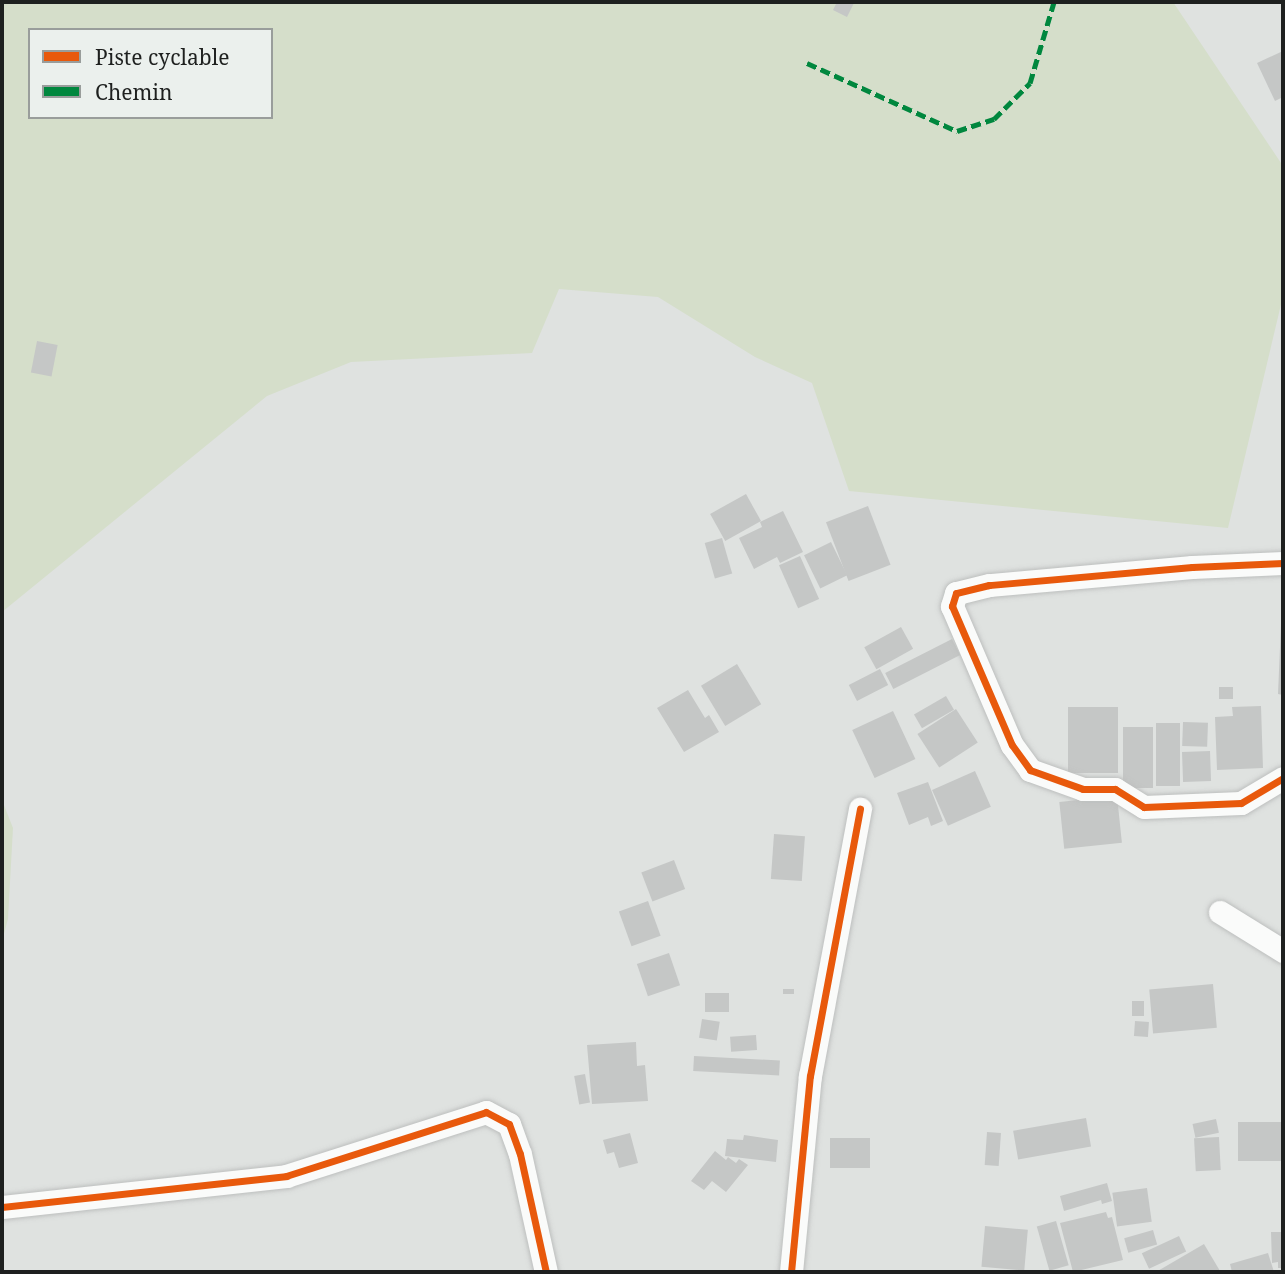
<!DOCTYPE html>
<html>
<head>
<meta charset="utf-8">
<style>
  body { margin:0 }
  #map { position:relative; width:1285px; height:1274px; overflow:hidden; background:#dfe2e0; font-family:"Noto Serif",serif }
  div>[style] { position:absolute }
  [style*='--x'] { left:calc(var(--x)*1px); top:calc(var(--y)*1px); width:calc(var(--w)*1px); rotate:calc(var(--a)*1deg) }
  .green>* { inset:0; background:#d5deca }
  .building>* { inset:0; background:#c5c7c6; transform-origin:0 0 }
  .roads { filter:drop-shadow(0 0 2px #bdbfbe) drop-shadow(0 0 2px #bdbfbe) }
  .minor>* { height:23px; margin:-11.5px; padding:0 11.5px; transform-origin:11.5px; border-radius:11.5px; background:#fafbfa }
  .quiet>* { height:5px; margin-top:-2.5px; transform-origin:0; background:repeating-linear-gradient(90deg,#00873e 0 10px,transparent 0 15px) }
  .cycleway>* { height:7px; margin:-3.5px; padding:0 3.5px; transform-origin:3.5px; border-radius:3.5px; background:#e8590c }
  span { translate:-50% -50%; white-space:nowrap; text-align:center; line-height:1.15; -webkit-text-stroke:7px #ebf0ed; paint-order:stroke }
  .frame { position:absolute; inset:0; border:4px solid #1e201f; pointer-events:none }
  .legend { position:absolute; left:28px; top:28px; width:245px; height:91px; box-sizing:border-box; background:#ebf0ed; border:2px solid #999d9b; margin:0; padding:9px 12px; list-style:none; font-size:21px; color:#1e201f }
  .legend li { display:flex; align-items:center; gap:14px; height:35px }
  .legend b { width:35px; border:2px solid #999d9b }
</style>
</head>
<body>
<div id="map">
  <div class="green">
    <div style="clip-path:polygon(evenodd,2px 2px,1173px 2px,1283px 166px,1283px 296px,1228px 528px,849px 491px,812px 383px,755px 357px,658px 297px,559px 289px,532px 353px,351px 362px,267px 396px,2px 612px,2px 2px,30px 30px,271px 30px,271px 117px,30px 117px,30px 30px)"></div>
    <div style="clip-path:polygon(2px 800px,13px 828px,8px 919px,2px 941px)"></div>
  </div>
  <div class="building">
    <div style="clip-path:polygon(837px 2px,854px 3px,847px 17px,833px 10px)"></div>
    <div style="clip-path:polygon(1283px 51px,1283px 97px,1275px 101px,1257px 63px)"></div>
    <div style="left:37px;top:341px;width:21px;height:32px;rotate:11deg"></div>
    <div style="left:746px;top:494px;width:31px;height:41px;rotate:61deg"></div>
    <div style="left:868px;top:506px;width:63px;height:45px;rotate:69deg"></div>
    <div style="clip-path:polygon(783px 511px,803px 552px,780px 563px,777px 557px,754px 569px,739px 538px,762px 527px,760px 522px)"></div>
    <div style="left:722px;top:538px;width:37px;height:18px;rotate:74deg"></div>
    <div style="left:831px;top:542px;width:37px;height:30px;rotate:64deg"></div>
    <div style="left:800px;top:556px;width:47px;height:23px;rotate:66deg"></div>
    <div style="clip-path:polygon(1281px 624px,1283px 624px,1283px 695px,1278px 694px)"></div>
    <div style="left:901px;top:627px;width:25px;height:42px;rotate:61deg"></div>
    <div style="left:952px;top:639px;width:18px;height:75px;rotate:63deg"></div>
    <div style="left:737px;top:664px;width:47px;height:42px;rotate:59deg"></div>
    <div style="left:880px;top:669px;width:18px;height:35px;rotate:63deg"></div>
    <div style="left:1219px;top:687px;width:14px;height:12px"></div>
    <div style="clip-path:polygon(688px 690px,705px 718px,709px 715px,719px 732px,684px 752px,657px 708px)"></div>
    <div style="left:946px;top:696px;width:16px;height:37px;rotate:60deg"></div>
    <div style="clip-path:polygon(1261px 706px,1263px 768px,1217px 770px,1215px 717px,1233px 716px,1232px 707px)"></div>
    <div style="left:1118px;top:707px;width:66px;height:50px;rotate:90deg"></div>
    <div style="left:956px;top:709px;width:40px;height:46px;rotate:57deg"></div>
    <div style="left:893px;top:711px;width:53px;height:45px;rotate:65deg"></div>
    <div style="left:1183px;top:722px;width:25px;height:24px;rotate:2deg"></div>
    <div style="left:1156px;top:723px;width:24px;height:63px"></div>
    <div style="left:1123px;top:727px;width:30px;height:61px"></div>
    <div style="left:1210px;top:751px;width:30px;height:28px;rotate:88deg"></div>
    <div style="left:975px;top:771px;width:39px;height:47px;rotate:66deg"></div>
    <div style="clip-path:polygon(928px 782px,943px 821px,931px 826px,928px 817px,909px 825px,897px 793px)"></div>
    <div style="left:1117px;top:796px;width:47px;height:58px;rotate:84deg"></div>
    <div style="left:774px;top:834px;width:31px;height:45px;rotate:4deg"></div>
    <div style="left:674px;top:860px;width:31px;height:35px;rotate:69deg"></div>
    <div style="left:648px;top:901px;width:37px;height:31px;rotate:70deg"></div>
    <div style="left:669px;top:953px;width:34px;height:34px;rotate:71deg"></div>
    <div style="left:1213px;top:984px;width:44px;height:64px;rotate:85deg"></div>
    <div style="left:783px;top:989px;width:11px;height:5px"></div>
    <div style="left:705px;top:993px;width:24px;height:19px"></div>
    <div style="left:1132px;top:1001px;width:12px;height:15px"></div>
    <div style="left:702px;top:1019px;width:18px;height:19px;rotate:9deg"></div>
    <div style="left:1135px;top:1021px;width:14px;height:15px;rotate:4deg"></div>
    <div style="left:756px;top:1035px;width:15px;height:26px;rotate:86deg"></div>
    <div style="clip-path:polygon(636px 1042px,637px 1066px,645px 1065px,648px 1101px,592px 1104px,587px 1045px)"></div>
    <div style="left:694px;top:1056px;width:86px;height:15px;rotate:3deg"></div>
    <div style="left:585px;top:1074px;width:29px;height:11px;rotate:80deg"></div>
    <div style="left:1086px;top:1118px;width:29px;height:74px;rotate:80deg"></div>
    <div style="left:1216px;top:1119px;width:14px;height:24px;rotate:78deg"></div>
    <div style="left:1283px;top:1122px;width:39px;height:45px;rotate:90deg"></div>
    <div style="left:987px;top:1132px;width:14px;height:33px;rotate:4deg"></div>
    <div style="clip-path:polygon(630px 1133px,638px 1163px,619px 1168px,614px 1152px,607px 1154px,603px 1140px)"></div>
    <div style="clip-path:polygon(744px 1135px,778px 1140px,776px 1162px,725px 1156px,727px 1139px,743px 1140px)"></div>
    <div style="left:1219px;top:1137px;width:33px;height:25px;rotate:87deg"></div>
    <div style="left:830px;top:1138px;width:40px;height:30px"></div>
    <div style="clip-path:polygon(715px 1151px,726px 1160px,728px 1157px,736px 1163px,739px 1159px,748px 1165px,726px 1192px,712px 1181px,704px 1190px,691px 1181px)"></div>
    <div style="clip-path:polygon(1107px 1183px,1112px 1201px,1102px 1204px,1101px 1200px,1064px 1211px,1060px 1196px)"></div>
    <div style="left:1147px;top:1188px;width:34px;height:35px;rotate:82deg"></div>
    <div style="clip-path:polygon(1106px 1212px,1108px 1218px,1112px 1217px,1123px 1260px,1073px 1272px,1060px 1223px)"></div>
    <div style="left:1056px;top:1221px;width:46px;height:20px;rotate:74deg"></div>
    <div style="left:985px;top:1226px;width:43px;height:41px;rotate:5deg"></div>
    <div style="left:1153px;top:1230px;width:15px;height:30px;rotate:74deg"></div>
    <div style="clip-path:polygon(1271px 1232px,1283px 1232px,1283px 1268px,1278px 1268px,1278px 1262px,1272px 1263px)"></div>
    <div style="left:1179px;top:1236px;width:17px;height:41px;rotate:65deg"></div>
    <div style="clip-path:polygon(1204px 1244px,1220px 1271px,1156px 1272px)"></div>
    <div style="clip-path:polygon(1268px 1253px,1274px 1272px,1232px 1272px,1230px 1264px)"></div>
  </div>
  <div class="roads">
    <div class="minor">
      <div style="--x:1283;--y:563;--w:91;--a:177.5"></div>
      <div style="--x:1192;--y:567;--w:204;--a:174.9"></div>
      <div style="--x:989;--y:585;--w:34;--a:166"></div>
      <div style="--x:956;--y:593;--w:14;--a:107"></div>
      <div style="--x:952;--y:606;--w:151;--a:66.7"></div>
      <div style="--x:1012;--y:745;--w:31;--a:54"></div>
      <div style="--x:1030;--y:770;--w:56;--a:19.7"></div>
      <div style="--x:1083;--y:789;--w:32;--a:0"></div>
      <div style="--x:1115;--y:789;--w:34;--a:32"></div>
      <div style="--x:1144;--y:807;--w:97;--a:-2.4"></div>
      <div style="--x:1241;--y:803;--w:49;--a:-30.8"></div>
      <div style="--x:1220;--y:912;--w:74;--a:31.8"></div>
      <div style="--x:2;--y:1207;--w:286;--a:-6.2"></div>
      <div style="--x:286;--y:1176;--w:210;--a:-17.7"></div>
      <div style="--x:486;--y:1112;--w:26;--a:28"></div>
      <div style="--x:509;--y:1124;--w:32;--a:70"></div>
      <div style="--x:520;--y:1154;--w:121;--a:77.6"></div>
      <div style="--x:791;--y:1272;--w:197;--a:-84.5"></div>
      <div style="--x:810;--y:1076;--w:272;--a:-79.4"></div>
    </div>
  </div>
  <div class="quiet">
    <div style="--x:807;--y:63;--w:165;--a:24.4"></div>
    <div style="--x:957;--y:131;--w:39;--a:-18"></div>
    <div style="--x:994;--y:119;--w:51;--a:-45"></div>
    <div style="--x:1030;--y:83;--w:84;--a:-73.5"></div>
  </div>
  <div class="cycleway">
    <div style="--x:1283;--y:563;--w:91;--a:177.5"></div>
    <div style="--x:1192;--y:567;--w:204;--a:174.9"></div>
    <div style="--x:989;--y:585;--w:34;--a:166"></div>
    <div style="--x:956;--y:593;--w:14;--a:107"></div>
    <div style="--x:952;--y:606;--w:151;--a:66.7"></div>
    <div style="--x:1012;--y:745;--w:31;--a:54"></div>
    <div style="--x:1030;--y:770;--w:56;--a:19.7"></div>
    <div style="--x:1083;--y:789;--w:32;--a:0"></div>
    <div style="--x:1115;--y:789;--w:34;--a:32"></div>
    <div style="--x:1144;--y:807;--w:97;--a:-2.4"></div>
    <div style="--x:1241;--y:803;--w:49;--a:-30.8"></div>
    <div style="--x:2;--y:1207;--w:286;--a:-6.2"></div>
    <div style="--x:286;--y:1176;--w:210;--a:-17.7"></div>
    <div style="--x:486;--y:1112;--w:26;--a:28"></div>
    <div style="--x:509;--y:1124;--w:32;--a:70"></div>
    <div style="--x:520;--y:1154;--w:121;--a:77.6"></div>
    <div style="--x:791;--y:1272;--w:197;--a:-84.5"></div>
    <div style="--x:810;--y:1076;--w:272;--a:-79.4"></div>
  </div>
  <div class="frame"></div>
  <ul class="legend">
  <li><b style="height:9px;background:#e8590c"></b>Piste cyclable</li>
  <li><b style="height:9px;background:#00873e"></b>Chemin</li>
  </ul>
</div>
</body>
</html>
